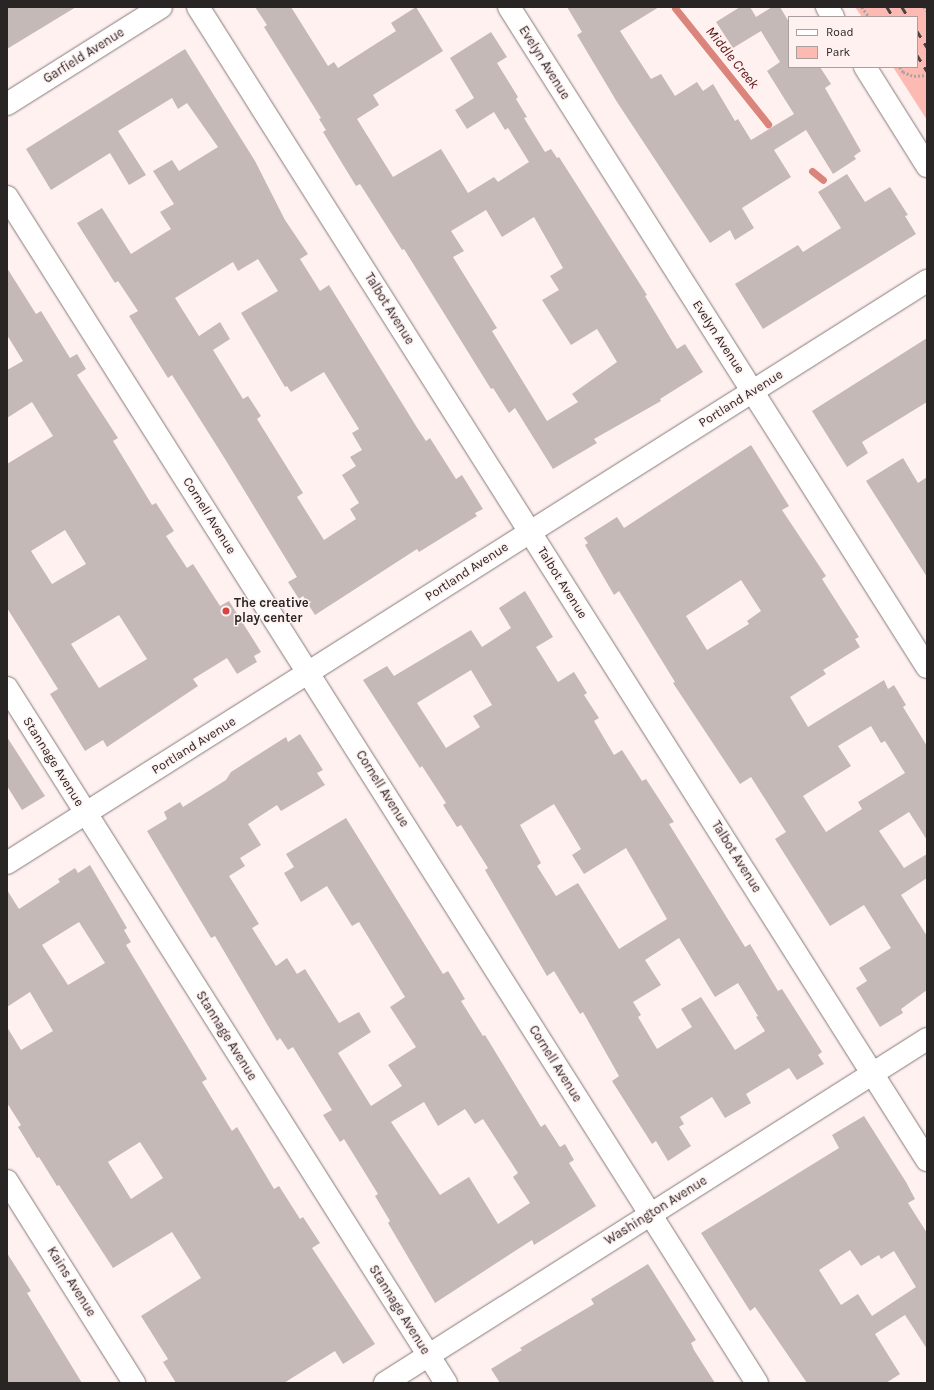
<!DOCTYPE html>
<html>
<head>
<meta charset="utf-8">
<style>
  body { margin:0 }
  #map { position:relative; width:934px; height:1390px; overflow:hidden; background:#fef1f0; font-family:Karla,sans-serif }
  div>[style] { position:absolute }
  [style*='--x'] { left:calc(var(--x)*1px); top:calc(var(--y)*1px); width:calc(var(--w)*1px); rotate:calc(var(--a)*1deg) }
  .green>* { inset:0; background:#fdbab2 }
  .stream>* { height:7px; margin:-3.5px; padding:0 3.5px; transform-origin:3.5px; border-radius:3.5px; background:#da847b }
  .building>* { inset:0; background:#c5b9b7 }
  .path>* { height:2.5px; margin-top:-1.25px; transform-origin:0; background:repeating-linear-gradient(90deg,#ada3a3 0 2px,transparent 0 4px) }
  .roads { filter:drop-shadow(0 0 1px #867a79) drop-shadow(0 0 1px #867a79) }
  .minor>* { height:22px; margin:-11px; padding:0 11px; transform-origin:11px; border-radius:11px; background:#fff }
  .rail>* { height:3px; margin-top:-1.5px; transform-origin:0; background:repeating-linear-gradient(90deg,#4a4444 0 7px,transparent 0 14px) }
  .dots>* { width:11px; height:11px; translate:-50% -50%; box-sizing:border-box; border:2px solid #fef1f0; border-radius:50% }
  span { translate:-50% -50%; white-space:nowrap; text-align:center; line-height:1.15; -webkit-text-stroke:3px #fef1f0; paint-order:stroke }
  .street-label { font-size:13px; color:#2a2525 }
  .poi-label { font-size:13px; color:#2a2525; font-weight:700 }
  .left { translate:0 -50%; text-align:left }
  .water-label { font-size:14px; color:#5f1110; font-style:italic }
  .frame { position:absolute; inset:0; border:8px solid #2a2525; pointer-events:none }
  .legend { position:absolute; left:788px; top:16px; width:130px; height:52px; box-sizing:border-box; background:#fef1f0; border:1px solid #a99f9f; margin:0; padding:5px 7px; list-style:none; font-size:12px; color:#2a2525 }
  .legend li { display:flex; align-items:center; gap:8px; height:20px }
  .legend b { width:20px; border:1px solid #a99f9f }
</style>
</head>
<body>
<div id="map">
  <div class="green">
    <div style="clip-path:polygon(855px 7px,927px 7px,927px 120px,893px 67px,917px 67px,917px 17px,862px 17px)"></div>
  </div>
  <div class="stream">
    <div style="--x:675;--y:8;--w:149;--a:51.3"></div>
    <div style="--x:812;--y:171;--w:14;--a:39"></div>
  </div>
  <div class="building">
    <div style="clip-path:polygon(7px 7px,76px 7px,7px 49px)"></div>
    <div style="clip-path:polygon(evenodd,255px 7px,291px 7px,328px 66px,334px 62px,338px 68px,396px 31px,391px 23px,416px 7px,443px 51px,373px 95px,379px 105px,357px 119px,393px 177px,441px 149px,468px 193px,494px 177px,498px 182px,529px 162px,508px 128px,505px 130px,494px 112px,467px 129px,455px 110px,474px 98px,450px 58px,491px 32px,507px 57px,497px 63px,518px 97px,516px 99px,527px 117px,524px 118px,545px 152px,551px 149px,557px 158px,559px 157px,647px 295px,645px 296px,677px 349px,685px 344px,703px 372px,660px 399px,661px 401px,594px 439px,597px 443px,553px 469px,515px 408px,509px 413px,493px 388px,491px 389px,404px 249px,402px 250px,360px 184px,356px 186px,323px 132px,326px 130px,319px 119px,321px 118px,264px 27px,267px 25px,255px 7px,486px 210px,502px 237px,534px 217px,563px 268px,550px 276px,559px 290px,542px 300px,571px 345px,597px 329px,617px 362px,572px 394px,578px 402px,547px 421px,492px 331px,497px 328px,453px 257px,464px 251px,451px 231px,486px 210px)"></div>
    <div style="clip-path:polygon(567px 7px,659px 7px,620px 31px,651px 79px,661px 74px,675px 96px,697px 82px,703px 91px,713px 84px,735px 121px,738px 119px,751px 140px,794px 114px,767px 71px,780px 62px,761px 31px,733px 48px,716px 22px,740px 7px,750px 7px,756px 17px,772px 7px,780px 7px,789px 22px,789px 67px,820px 67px,831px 84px,825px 88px,861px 151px,854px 156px,856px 159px,833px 174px,806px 130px,774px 150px,791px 177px,742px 208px,754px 228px,735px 240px,730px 230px,710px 243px,617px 102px,577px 35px,582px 32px)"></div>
    <div style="clip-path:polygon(evenodd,185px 49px,255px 161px,285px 220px,308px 254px,300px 259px,320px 291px,329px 285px,416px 426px,426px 441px,430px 438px,456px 479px,462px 475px,483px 509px,475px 513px,477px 516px,419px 552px,417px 549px,315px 615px,303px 596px,299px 599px,288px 582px,297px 577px,225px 459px,172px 375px,168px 378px,129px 316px,138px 311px,118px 281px,115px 283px,77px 223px,102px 208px,131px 254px,171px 229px,160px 212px,174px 204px,153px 171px,172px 160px,179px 171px,218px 147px,187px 103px,178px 109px,172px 98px,118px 131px,146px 175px,129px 185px,110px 153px,51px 190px,26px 149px,185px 49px,258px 259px,278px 291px,241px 313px,285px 387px,287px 386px,291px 392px,324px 372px,359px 429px,352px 433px,362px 450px,350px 457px,356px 466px,342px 475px,359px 503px,350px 509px,356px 519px,324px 540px,297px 497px,303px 493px,257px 419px,261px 416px,248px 396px,243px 399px,213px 350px,230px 339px,220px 322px,199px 336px,175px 298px,233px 262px,238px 271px,258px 259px)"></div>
    <div style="clip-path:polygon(847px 174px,865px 202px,890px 187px,908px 215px,905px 216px,916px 234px,763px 329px,735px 284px,798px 245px,803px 252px,841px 228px,818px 192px)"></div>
    <div style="clip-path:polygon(evenodd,7px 268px,36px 314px,41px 311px,70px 358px,77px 354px,86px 369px,77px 375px,118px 438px,113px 441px,152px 505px,156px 503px,174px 531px,166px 536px,187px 568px,193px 564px,220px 606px,229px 601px,261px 652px,254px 656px,257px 662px,237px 674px,227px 658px,193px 679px,198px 686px,107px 747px,103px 740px,85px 751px,50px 694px,58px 689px,7px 608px,7px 464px,53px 436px,32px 402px,7px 418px,7px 370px,23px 361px,7px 335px,7px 268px,65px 530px,86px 564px,52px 584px,31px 551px,65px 530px,7px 268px,119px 615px,147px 659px,99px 688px,71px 644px,119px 615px)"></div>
    <div style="clip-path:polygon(927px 338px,927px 402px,862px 442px,868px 453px,847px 467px,812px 411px)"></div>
    <div style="clip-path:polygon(evenodd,751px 445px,789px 506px,782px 510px,826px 576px,822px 579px,859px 637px,855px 639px,860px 647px,823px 670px,826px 674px,790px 697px,808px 727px,884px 680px,888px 689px,894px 685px,906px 705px,903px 707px,927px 746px,927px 840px,909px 812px,879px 831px,904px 868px,927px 854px,927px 878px,901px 895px,927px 936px,927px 990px,901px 1009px,903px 1013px,880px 1027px,856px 988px,867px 981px,859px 968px,891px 948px,864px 905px,830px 926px,775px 839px,786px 832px,751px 777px,740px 784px,673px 683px,675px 682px,619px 591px,614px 595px,585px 545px,588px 543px,584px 538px,617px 517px,624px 528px,751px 445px,741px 580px,761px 611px,747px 621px,749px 624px,707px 650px,686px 616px,741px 580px,751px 445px,871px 726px,881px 743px,885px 741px,905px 773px,858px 802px,862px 809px,826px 832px,803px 796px,851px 766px,838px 746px,871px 726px)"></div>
    <div style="clip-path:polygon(903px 458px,918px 483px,927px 477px,927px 577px,866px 481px)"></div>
    <div style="clip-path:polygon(evenodd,525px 591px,553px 637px,536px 647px,558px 682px,574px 672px,587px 693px,584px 695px,599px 718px,594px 721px,614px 755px,622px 750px,642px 781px,646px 779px,674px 822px,669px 824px,745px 947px,750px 944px,778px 991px,782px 989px,822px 1052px,818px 1055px,824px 1064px,797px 1080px,789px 1068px,746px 1094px,751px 1103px,725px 1118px,712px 1097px,680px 1117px,684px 1124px,679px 1127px,691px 1146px,668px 1161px,656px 1141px,652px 1144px,612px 1081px,619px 1076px,583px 1012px,580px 1014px,554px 971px,547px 976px,485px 870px,488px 868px,461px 825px,457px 827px,443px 805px,446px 803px,422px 766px,420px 768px,363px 680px,387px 666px,394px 676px,471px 630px,482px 647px,511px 628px,499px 608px,525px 591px,471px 670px,492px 705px,473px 716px,480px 727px,446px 748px,417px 703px,471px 670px,525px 591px,554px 804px,581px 849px,572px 855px,584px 874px,626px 848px,667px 919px,619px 949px,578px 883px,556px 896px,537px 866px,541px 863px,520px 825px,554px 804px,525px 591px,679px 938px,715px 997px,738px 983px,758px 1016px,756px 1017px,765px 1031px,735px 1050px,701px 997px,681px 1009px,692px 1027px,657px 1049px,638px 1017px,641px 1015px,633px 1002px,661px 985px,645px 960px,679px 938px)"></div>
    <div style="clip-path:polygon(evenodd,300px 734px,323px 770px,317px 773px,325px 785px,281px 811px,277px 805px,248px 824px,261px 845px,240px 858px,245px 866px,229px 876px,259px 924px,252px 928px,276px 966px,287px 958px,297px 974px,305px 969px,339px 1023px,359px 1012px,371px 1032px,338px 1053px,371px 1106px,402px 1086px,388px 1065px,416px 1047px,390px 1007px,405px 997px,359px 922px,352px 926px,327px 886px,301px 902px,284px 873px,294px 867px,286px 854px,346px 818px,443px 974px,448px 971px,465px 999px,461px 1001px,483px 1036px,485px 1035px,541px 1127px,545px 1124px,560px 1147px,565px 1144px,574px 1160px,569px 1163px,596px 1206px,534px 1245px,532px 1240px,435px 1303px,388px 1223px,390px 1221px,375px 1196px,378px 1194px,344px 1139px,340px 1142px,323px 1115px,332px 1110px,293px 1047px,288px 1050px,280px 1038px,277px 1041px,215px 936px,211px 938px,147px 831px,167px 819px,164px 812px,180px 802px,183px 807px,226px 780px,231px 772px,286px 737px,288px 742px,300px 734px,424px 1102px,438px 1126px,465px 1109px,475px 1124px,483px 1119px,518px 1173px,513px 1177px,530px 1203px,498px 1224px,469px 1177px,440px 1195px,391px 1122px,424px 1102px)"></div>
    <div style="clip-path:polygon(7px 737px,45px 796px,22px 810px,7px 786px)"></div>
    <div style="clip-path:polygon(evenodd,90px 865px,127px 928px,124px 930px,131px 942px,126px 945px,207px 1079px,202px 1082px,232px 1131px,237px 1127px,274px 1189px,279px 1186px,300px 1219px,303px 1217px,320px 1243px,312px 1248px,375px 1344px,343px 1364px,335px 1351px,284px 1383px,176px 1383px,163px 1362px,168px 1359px,141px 1316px,201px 1278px,172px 1232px,113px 1268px,59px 1185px,57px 1186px,39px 1157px,37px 1158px,18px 1127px,21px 1125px,7px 1103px,7px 1027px,21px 1050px,53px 1031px,30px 992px,7px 1007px,7px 890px,19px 909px,60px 882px,58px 879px,75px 868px,78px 873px,90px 865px,79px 922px,105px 963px,68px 985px,42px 945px,79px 922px,90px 865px,140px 1142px,163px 1178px,131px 1199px,108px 1162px,140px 1142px)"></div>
    <div style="clip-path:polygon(evenodd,864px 1116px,906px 1182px,915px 1199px,908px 1203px,927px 1233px,927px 1349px,905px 1315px,875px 1334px,900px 1374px,886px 1383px,807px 1383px,755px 1307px,750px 1311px,701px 1233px,839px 1148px,832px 1135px,864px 1116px,850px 1250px,861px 1266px,879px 1255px,881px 1259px,894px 1251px,916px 1287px,872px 1316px,858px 1294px,841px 1305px,819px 1270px,850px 1250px)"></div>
    <div style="clip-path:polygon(7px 1253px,31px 1291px,27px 1293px,82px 1383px,7px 1383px)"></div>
    <div style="clip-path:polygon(648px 1264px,696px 1340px,691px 1343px,694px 1350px,715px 1383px,500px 1383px,491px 1369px,522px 1350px,520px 1348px,594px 1304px,591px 1299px)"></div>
  </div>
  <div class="path">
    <div style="--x:862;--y:7;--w:12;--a:55"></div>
    <div style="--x:924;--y:7;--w:5;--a:53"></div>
    <div style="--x:900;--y:67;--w:6;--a:59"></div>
    <div style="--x:903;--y:72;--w:12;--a:20"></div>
    <div style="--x:914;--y:76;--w:13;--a:-4"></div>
  </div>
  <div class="roads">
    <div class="minor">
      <div style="--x:198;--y:7;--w:1364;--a:57.7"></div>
      <div style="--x:509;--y:7;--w:781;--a:57.65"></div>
      <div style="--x:827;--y:7;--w:12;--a:59"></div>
      <div style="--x:865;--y:67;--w:117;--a:57.9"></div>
      <div style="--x:7;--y:104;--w:182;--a:-32.2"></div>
      <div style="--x:7;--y:197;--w:1403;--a:57.69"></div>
      <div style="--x:7;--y:688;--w:822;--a:57.72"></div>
      <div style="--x:7;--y:863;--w:1089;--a:-32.32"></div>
      <div style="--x:7;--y:1181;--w:239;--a:57.8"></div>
      <div style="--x:385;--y:1383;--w:642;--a:-32.4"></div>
    </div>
  </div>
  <div class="rail">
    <div style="--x:887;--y:7;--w:12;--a:59"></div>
    <div style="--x:902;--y:7;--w:12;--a:59"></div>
    <div style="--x:917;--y:31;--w:19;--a:58"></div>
    <div style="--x:917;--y:55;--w:19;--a:58"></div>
  </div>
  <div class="dots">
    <div style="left:226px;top:611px;background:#d4453f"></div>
  </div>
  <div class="street-label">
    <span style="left:84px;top:56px;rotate:-32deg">Garfield Avenue</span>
    <span style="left:544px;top:63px;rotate:58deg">Evelyn Avenue</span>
    <span style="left:389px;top:309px;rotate:58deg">Talbot Avenue</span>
    <span style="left:718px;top:337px;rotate:57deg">Evelyn Avenue</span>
    <span style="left:741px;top:399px;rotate:-32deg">Portland Avenue</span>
    <span style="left:209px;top:516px;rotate:58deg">Cornell Avenue</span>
    <span style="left:467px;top:572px;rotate:-33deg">Portland Avenue</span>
    <span style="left:562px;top:583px;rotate:58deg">Talbot Avenue</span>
    <span style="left:194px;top:746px;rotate:-32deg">Portland Avenue</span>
    <span style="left:53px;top:762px;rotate:58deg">Stannage Avenue</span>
    <span style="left:382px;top:789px;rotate:58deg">Cornell Avenue</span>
    <span style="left:736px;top:857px;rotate:58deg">Talbot Avenue</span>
    <span style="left:226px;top:1036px;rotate:58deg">Stannage Avenue</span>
    <span style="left:555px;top:1064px;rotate:58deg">Cornell Avenue</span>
    <span style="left:656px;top:1211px;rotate:-32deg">Washington Avenue</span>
    <span style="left:71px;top:1282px;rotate:58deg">Kains Avenue</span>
    <span style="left:399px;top:1310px;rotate:58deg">Stannage Avenue</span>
  </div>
  <div class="poi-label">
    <span class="left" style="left:234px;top:611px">The creative<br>play center</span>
  </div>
  <div class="water-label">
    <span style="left:732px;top:58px;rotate:51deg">Middle Creek</span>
  </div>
  <div class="frame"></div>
  <ul class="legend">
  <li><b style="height:5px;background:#fff"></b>Road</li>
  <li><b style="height:11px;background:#fdbab2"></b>Park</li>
  </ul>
</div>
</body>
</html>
